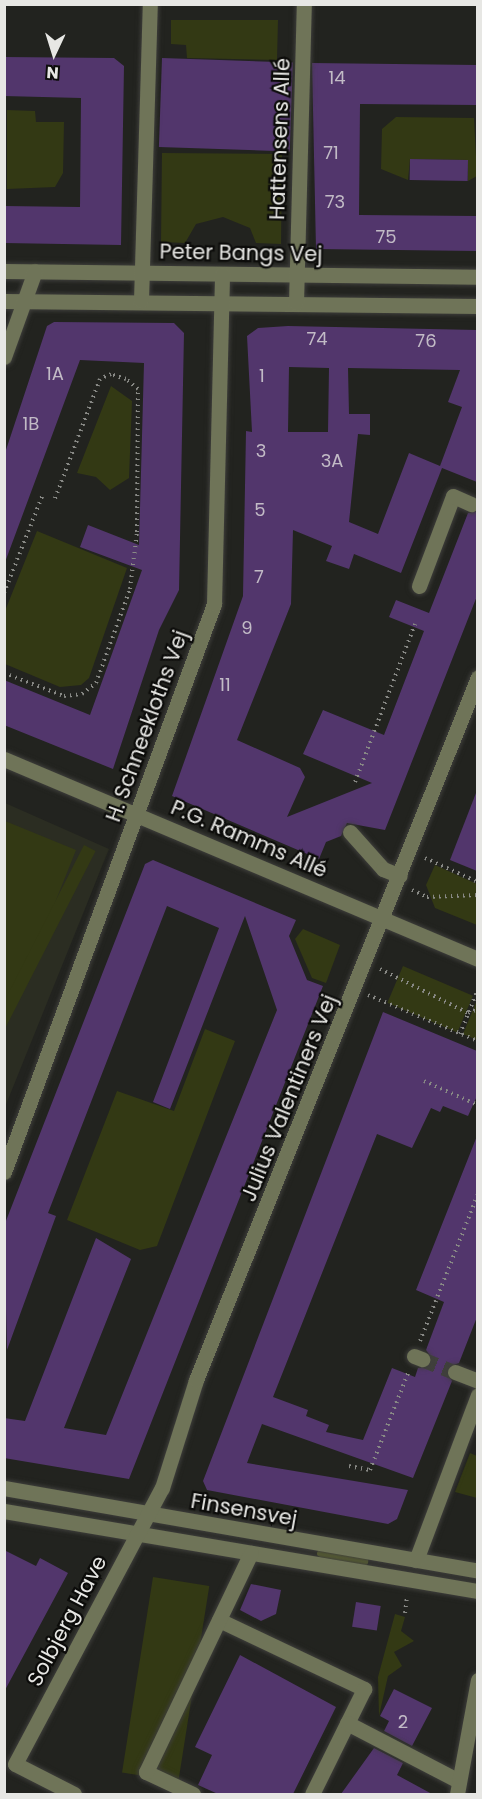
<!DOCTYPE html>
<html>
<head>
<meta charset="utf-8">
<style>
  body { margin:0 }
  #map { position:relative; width:482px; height:1799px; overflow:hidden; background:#22231f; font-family:Poppins,sans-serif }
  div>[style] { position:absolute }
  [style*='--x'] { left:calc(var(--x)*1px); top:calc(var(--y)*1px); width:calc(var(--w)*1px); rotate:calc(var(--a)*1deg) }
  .built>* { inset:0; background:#2b2d22 }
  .green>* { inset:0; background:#333914; transform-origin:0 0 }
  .stream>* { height:7px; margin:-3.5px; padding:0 3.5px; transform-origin:3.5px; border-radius:3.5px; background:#656f2b }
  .building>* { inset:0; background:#52366c; transform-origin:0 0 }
  .minor-tunnel>* { height:15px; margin-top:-7.5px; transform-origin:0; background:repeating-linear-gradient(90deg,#40403d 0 15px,transparent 0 23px) }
  .path>* { height:4px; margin-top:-2px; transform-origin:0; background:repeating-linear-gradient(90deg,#888985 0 1.5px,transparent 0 6px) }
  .roads { filter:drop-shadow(0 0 2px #3e3e3b) drop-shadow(0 0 2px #3e3e3b) }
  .minor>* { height:15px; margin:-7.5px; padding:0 7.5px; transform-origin:7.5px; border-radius:7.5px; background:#6f7458 }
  span { translate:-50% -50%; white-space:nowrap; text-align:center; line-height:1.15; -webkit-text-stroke:4.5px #0c0c0a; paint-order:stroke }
  .number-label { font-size:18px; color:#c2bbc6 }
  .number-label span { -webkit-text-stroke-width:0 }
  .street-label { font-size:21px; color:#e7e7e4 }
  .frame { position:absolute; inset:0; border:6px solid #e7e7e4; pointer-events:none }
  .north { position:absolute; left:24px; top:24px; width:60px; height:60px; -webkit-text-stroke:4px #0c0c0a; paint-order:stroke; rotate:184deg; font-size:16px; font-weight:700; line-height:24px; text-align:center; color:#e7e7e4 }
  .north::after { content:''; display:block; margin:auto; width:21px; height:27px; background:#e7e7e4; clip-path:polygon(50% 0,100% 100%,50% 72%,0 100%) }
</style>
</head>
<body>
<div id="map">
  <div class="built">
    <div style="clip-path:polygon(5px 803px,109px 849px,5px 1107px)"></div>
  </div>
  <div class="green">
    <div style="clip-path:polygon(171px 20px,278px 20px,277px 60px,187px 58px,186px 45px,171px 44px)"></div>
    <div style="clip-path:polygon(7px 110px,35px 111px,36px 122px,64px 122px,63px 173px,55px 187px,7px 189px)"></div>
    <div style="clip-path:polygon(396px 117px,474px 118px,477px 176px,468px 181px,468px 160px,410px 159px,408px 180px,381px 169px,382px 129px)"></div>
    <div style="clip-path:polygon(162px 153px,282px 154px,281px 244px,256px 243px,250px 228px,223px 217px,196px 224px,185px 243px,161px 242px)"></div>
    <div style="clip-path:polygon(111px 386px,132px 401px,129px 478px,110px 490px,96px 477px,77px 473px)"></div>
    <div style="clip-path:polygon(37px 531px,127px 568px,89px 678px,81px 685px,60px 687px,5px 664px,5px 611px)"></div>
    <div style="clip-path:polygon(5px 821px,76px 850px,11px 1013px,4px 1011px)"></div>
    <div style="left:84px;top:845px;width:13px;height:213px;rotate:27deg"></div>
    <div style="clip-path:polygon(435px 865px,477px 884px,477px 925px,435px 908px,426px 885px)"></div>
    <div style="clip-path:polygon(303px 929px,340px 945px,326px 983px,312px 978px,295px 939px)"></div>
    <div style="left:403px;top:966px;width:76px;height:40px;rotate:23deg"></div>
    <div style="clip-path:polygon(477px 1000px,478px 1040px,477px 1040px,463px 1034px)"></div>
    <div style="clip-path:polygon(205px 1029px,235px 1041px,157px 1246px,140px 1250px,67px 1220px,117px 1091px,174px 1111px)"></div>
    <div style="clip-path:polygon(470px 1453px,477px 1456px,477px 1498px,455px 1492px)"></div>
    <div style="left:153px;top:1577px;width:57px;height:198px;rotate:9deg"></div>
    <div style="clip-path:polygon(395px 1614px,405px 1617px,401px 1631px,414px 1641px,394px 1652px,402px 1666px,388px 1676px,379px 1716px,378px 1677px)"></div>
  </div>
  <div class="stream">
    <div style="--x:320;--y:1553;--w:45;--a:10.3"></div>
  </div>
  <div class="building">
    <div style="clip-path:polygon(4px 57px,114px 58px,124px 66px,121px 245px,4px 243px,4px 206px,80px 207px,81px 98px,4px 96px)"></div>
    <div style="left:162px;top:58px;width:131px;height:89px;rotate:2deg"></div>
    <div style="clip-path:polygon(312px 63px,477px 65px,477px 105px,360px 104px,359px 215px,477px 216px,477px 251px,316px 249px)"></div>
    <div style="left:410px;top:159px;width:58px;height:21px;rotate:1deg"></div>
    <div style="clip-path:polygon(54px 322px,174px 323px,184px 333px,179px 590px,159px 630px,113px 769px,4px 725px,4px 680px,90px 715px,142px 570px,80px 547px,88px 525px,139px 545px,144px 363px,80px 360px,4px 565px,4px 456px,47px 326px)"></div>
    <div style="clip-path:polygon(evenodd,288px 326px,477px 330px,477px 482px,442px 468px,401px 573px,354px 554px,349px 569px,326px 561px,332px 546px,293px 530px,291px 604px,237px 740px,300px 768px,305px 777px,287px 817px,372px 783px,303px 754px,323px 710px,384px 735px,424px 631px,389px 617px,396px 600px,429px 613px,468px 513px,477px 511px,477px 596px,385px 830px,347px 823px,341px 836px,326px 842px,319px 859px,172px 796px,243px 596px,246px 431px,252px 432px,247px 336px,258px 328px,288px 326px,289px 367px,329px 368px,328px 432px,288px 432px,289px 367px,288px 326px,348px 368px,460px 370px,448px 402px,462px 407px,440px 466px,409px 453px,378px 534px,349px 522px,358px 434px,370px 435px,370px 414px,349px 414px,348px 368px)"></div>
    <div style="clip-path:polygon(476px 793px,477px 793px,477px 871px,450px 860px)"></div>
    <div style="clip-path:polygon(153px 860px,296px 920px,289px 936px,307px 980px,323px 986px,129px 1479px,4px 1458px,4px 1418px,25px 1421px,96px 1238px,131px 1259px,64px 1428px,106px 1435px,277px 1010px,245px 916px,170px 1109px,153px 1102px,219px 928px,167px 906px,48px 1213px,56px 1216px,7px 1350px,4px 1226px,145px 864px)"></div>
    <div style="clip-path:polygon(383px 1012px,477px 1051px,477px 1096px,468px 1116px,443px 1106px,440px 1112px,431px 1108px,412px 1148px,377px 1134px,273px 1397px,308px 1410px,306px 1416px,329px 1425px,326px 1432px,363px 1440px,392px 1368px,415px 1377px,418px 1368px,429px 1366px,431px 1357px,426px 1350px,444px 1302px,416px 1290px,477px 1136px,477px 1317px,459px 1363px,446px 1368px,452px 1381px,413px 1478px,262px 1424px,247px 1463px,408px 1490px,397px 1519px,388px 1524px,207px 1490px,203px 1481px)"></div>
    <div style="clip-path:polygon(4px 1550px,36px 1566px,40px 1558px,68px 1573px,4px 1692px)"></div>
    <div style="clip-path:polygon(251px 1584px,281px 1590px,276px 1614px,261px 1621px,240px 1610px)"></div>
    <div style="left:356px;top:1602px;width:25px;height:25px;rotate:9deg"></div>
    <div style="clip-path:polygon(240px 1655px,336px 1707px,293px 1794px,218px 1794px,198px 1785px,212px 1755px,195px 1747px)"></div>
    <div style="clip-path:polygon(394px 1689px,432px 1708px,412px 1746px,384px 1731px,389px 1721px,380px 1716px)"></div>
    <div style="clip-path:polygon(374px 1748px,403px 1763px,397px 1775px,432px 1794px,341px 1794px)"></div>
  </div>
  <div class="minor-tunnel">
    <div style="--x:422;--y:1359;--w:35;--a:22"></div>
  </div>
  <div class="path">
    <div style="--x:4;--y:593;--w:106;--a:-68.5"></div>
    <div style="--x:4;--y:673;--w:64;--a:21"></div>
    <div style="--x:64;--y:696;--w:18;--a:-6"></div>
    <div style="--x:82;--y:694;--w:18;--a:-38"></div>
    <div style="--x:96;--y:683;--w:100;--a:-70.1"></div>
    <div style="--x:130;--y:589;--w:57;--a:-83"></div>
    <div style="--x:137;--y:532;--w:143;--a:-89.6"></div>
    <div style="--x:138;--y:389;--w:16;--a:-140"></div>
    <div style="--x:126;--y:379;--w:16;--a:-162"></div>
    <div style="--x:111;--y:374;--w:12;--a:156"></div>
    <div style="--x:100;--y:379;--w:128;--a:110.6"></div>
    <div style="--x:355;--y:782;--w:169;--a:-69.2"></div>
    <div style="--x:425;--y:858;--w:58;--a:24.4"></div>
    <div style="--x:412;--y:890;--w:17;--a:25"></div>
    <div style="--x:427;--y:897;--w:51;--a:-2.2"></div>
    <div style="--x:380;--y:969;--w:98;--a:26.6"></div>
    <div style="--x:468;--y:1013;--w:11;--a:-22"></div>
    <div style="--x:368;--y:995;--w:119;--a:22.7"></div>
    <div style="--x:460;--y:1034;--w:48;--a:-68.2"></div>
    <div style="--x:424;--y:1081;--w:59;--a:24"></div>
    <div style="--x:420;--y:1341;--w:158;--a:-68.5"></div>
    <div style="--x:349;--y:1466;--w:21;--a:11"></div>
    <div style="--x:370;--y:1470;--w:104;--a:-68.6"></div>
    <div style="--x:405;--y:1613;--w:17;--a:-83"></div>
  </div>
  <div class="roads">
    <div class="minor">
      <div style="--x:4;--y:271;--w:474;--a:0.7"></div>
      <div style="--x:4;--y:301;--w:474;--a:0.6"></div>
      <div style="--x:141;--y:301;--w:297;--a:-88.3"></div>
      <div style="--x:296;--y:303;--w:299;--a:-88.5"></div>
      <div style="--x:4;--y:357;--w:91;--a:-70.2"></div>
      <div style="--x:419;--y:586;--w:96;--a:-69.3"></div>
      <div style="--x:453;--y:496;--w:20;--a:24"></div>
      <div style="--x:4;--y:759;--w:514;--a:22.88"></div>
      <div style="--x:350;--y:832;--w:50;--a:48.3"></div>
      <div style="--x:383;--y:869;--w:18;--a:22"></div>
      <div style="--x:4;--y:1172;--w:606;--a:-69.71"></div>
      <div style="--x:214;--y:604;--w:330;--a:-88.6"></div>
      <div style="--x:414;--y:1356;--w:9;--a:21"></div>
      <div style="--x:455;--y:1372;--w:25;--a:21"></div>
      <div style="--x:4;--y:1488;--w:481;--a:9.9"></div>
      <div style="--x:4;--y:1511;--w:481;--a:9.6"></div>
      <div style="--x:416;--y:1560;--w:176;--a:-69.4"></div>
      <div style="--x:219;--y:1620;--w:161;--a:25.4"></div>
      <div style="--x:364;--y:1689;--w:117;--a:116.3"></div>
      <div style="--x:347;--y:1723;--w:126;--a:27.4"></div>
      <div style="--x:74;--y:1794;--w:66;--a:-153"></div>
      <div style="--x:15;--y:1764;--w:313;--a:-62"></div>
      <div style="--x:162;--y:1488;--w:113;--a:-72.5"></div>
      <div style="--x:196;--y:1380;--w:757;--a:-68.14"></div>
      <div style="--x:193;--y:1794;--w:52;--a:-154.9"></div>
      <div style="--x:146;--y:1772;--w:243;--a:-64.4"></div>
      <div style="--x:457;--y:1794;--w:116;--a:-79.6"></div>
    </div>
  </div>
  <div class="number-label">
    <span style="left:337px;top:78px">14</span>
    <span style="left:331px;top:153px">71</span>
    <span style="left:335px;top:202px">73</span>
    <span style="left:386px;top:237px">75</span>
    <span style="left:317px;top:339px">74</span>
    <span style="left:426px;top:341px">76</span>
    <span style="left:55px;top:374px">1A</span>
    <span style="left:262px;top:376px">1</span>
    <span style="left:31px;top:424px">1B</span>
    <span style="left:261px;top:451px">3</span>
    <span style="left:332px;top:461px">3A</span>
    <span style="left:260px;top:510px">5</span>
    <span style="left:259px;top:577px">7</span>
    <span style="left:247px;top:628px">9</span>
    <span style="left:225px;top:685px">11</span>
    <span style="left:403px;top:1722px">2</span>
  </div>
  <div class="street-label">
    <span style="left:280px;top:139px;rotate:-88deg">Hattensens Allé</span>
    <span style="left:241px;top:253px;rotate:1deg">Peter Bangs Vej</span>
    <span style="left:147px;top:726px;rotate:-70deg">H. Schneekloths Vej</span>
    <span style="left:249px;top:839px;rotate:23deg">P.G. Ramms Allé</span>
    <span style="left:289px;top:1098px;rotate:-68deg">Julius Valentiners Vej</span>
    <span style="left:244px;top:1510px;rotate:10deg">Finsensvej</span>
    <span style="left:67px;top:1621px;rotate:-62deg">Solbjerg Have</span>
  </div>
  <div class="frame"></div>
  <div class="north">N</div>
</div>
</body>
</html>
